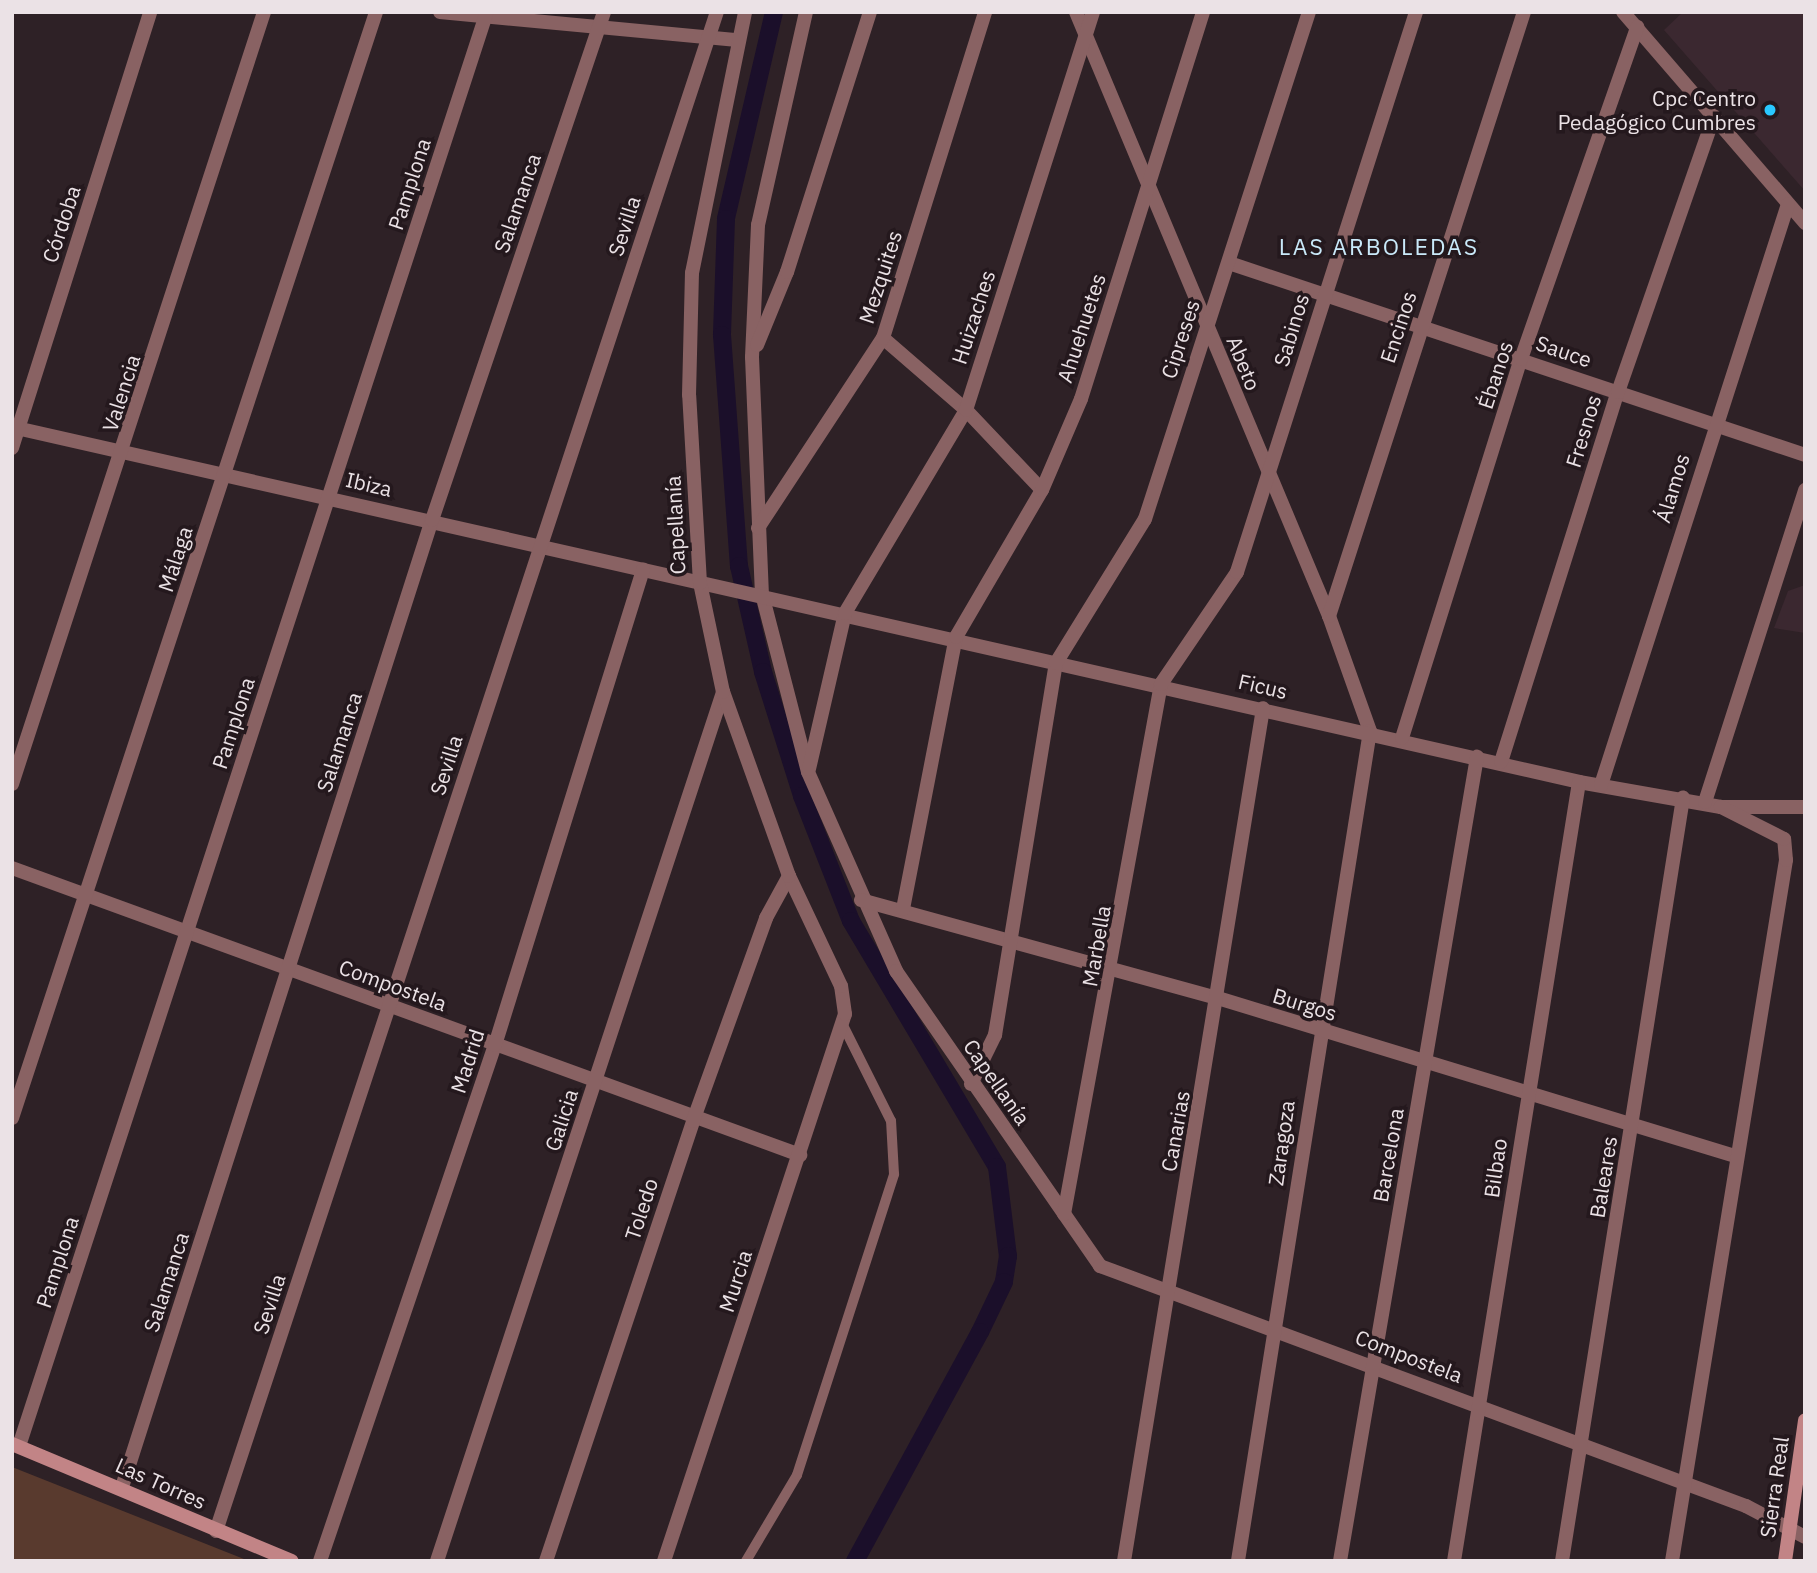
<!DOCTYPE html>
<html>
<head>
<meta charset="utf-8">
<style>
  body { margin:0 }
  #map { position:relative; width:1817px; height:1573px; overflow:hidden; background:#2e2126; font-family:"IBM Plex Sans",sans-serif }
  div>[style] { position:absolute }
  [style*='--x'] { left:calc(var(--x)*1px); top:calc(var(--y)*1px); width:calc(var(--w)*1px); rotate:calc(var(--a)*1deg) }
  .built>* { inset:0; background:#3b2830 }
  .green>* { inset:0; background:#593a2e }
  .canal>* { height:18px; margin:-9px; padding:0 9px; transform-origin:9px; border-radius:9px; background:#1b0f2a }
  .lane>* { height:10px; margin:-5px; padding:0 5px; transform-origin:5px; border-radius:5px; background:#896263 }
  .street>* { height:14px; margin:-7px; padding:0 7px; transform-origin:7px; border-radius:7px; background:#896263 }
  .secondary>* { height:14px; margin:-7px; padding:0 7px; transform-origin:7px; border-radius:7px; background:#c28486 }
  .dots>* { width:19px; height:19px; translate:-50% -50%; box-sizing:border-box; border:4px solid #24181d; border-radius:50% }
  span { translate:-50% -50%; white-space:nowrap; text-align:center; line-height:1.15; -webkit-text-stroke:7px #24181d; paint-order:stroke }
  .poi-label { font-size:21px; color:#ebe2e6 }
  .right { translate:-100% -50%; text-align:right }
  .street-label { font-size:21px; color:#ebe2e6 }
  .neighbourhood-label { font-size:23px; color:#c9e9f9; letter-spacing:2px }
  .frame { position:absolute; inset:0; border:14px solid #ebe2e6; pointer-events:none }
</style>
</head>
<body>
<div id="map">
  <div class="built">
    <div style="clip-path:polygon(1683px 12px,1805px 12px,1805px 191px,1664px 30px)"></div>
    <div style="clip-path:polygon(1805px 585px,1805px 633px,1774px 628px,1788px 591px)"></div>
  </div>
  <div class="green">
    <div style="clip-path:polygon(12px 1467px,249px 1561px,12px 1561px)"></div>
  </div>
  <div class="canal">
    <div style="--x:774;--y:12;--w:212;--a:103.1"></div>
    <div style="--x:726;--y:219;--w:116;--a:92"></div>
    <div style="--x:722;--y:335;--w:232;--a:85.8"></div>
    <div style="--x:739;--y:566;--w:109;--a:77.2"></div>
    <div style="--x:763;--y:672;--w:130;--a:72.5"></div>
    <div style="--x:802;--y:796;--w:134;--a:68.6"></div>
    <div style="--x:851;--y:921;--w:286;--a:59.3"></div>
    <div style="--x:997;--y:1167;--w:90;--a:83"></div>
    <div style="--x:1008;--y:1256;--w:26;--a:99"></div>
    <div style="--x:1004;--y:1282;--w:55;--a:115.6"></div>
    <div style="--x:980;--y:1332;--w:261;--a:118.6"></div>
  </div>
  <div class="lane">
    <div style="--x:746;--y:1561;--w:100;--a:-59.3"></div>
    <div style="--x:797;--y:1475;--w:316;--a:-72.1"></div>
    <div style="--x:894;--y:1174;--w:53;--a:-93.2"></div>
    <div style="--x:891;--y:1121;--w:110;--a:-116.6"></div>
  </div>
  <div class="street">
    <div style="--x:440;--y:12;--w:296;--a:5.4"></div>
    <div style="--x:806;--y:12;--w:218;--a:102.7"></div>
    <div style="--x:758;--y:225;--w:132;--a:92.6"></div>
    <div style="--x:752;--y:357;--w:237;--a:87.6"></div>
    <div style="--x:762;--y:594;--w:184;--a:75.5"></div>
    <div style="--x:808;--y:772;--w:218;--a:66.1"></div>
    <div style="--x:896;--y:971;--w:359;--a:55.3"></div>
    <div style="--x:1100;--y:1266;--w:689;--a:20.38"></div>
    <div style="--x:1746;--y:1506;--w:67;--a:27.7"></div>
    <div style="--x:1076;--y:12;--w:655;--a:67.27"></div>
    <div style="--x:1329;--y:616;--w:122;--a:70.4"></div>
    <div style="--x:1370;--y:731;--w:840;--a:99.04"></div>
    <div style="--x:1623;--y:12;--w:279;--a:49.2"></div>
    <div style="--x:1229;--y:263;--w:607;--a:18.43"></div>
    <div style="--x:883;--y:338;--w:110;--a:40.9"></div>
    <div style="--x:966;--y:410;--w:110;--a:46.5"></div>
    <div style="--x:757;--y:345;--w:79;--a:-67.7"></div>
    <div style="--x:787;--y:272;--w:273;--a:-72.3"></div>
    <div style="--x:12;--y:427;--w:1607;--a:12.76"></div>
    <div style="--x:1579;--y:782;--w:144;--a:10"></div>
    <div style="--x:1721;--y:807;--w:84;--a:0"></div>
    <div style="--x:12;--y:448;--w:457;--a:-72.4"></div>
    <div style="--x:758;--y:528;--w:227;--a:-56.7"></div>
    <div style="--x:883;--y:338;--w:342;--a:-72.6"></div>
    <div style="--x:1329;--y:616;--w:635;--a:-72.11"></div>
    <div style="--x:1402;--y:738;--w:397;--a:-72.6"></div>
    <div style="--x:1521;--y:359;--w:352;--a:-70.7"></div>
    <div style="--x:1501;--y:762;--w:388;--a:-72.5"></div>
    <div style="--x:1618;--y:392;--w:292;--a:-70.8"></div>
    <div style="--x:809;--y:769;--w:160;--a:-77"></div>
    <div style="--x:845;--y:613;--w:236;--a:-59.2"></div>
    <div style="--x:966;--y:410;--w:418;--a:-72.3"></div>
    <div style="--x:12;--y:784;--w:812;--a:-71.92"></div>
    <div style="--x:1601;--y:785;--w:610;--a:-72.16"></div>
    <div style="--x:1705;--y:802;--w:328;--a:-72.2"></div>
    <div style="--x:12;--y:868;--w:839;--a:20.01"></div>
    <div style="--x:861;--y:900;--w:373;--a:15.4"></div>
    <div style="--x:1221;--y:999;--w:537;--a:16.99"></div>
    <div style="--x:903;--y:909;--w:277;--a:-79"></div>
    <div style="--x:956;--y:637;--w:170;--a:-59.7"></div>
    <div style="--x:1042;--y:490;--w:99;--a:-66.8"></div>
    <div style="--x:1081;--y:399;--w:406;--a:-72.5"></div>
    <div style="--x:971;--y:1084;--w:55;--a:-63.9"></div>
    <div style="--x:995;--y:1035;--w:377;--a:-80.7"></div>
    <div style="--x:1056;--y:663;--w:169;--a:-58.3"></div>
    <div style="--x:1145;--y:519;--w:533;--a:-72.08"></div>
    <div style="--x:12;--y:1118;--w:1164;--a:-71.78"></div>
    <div style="--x:1064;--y:1214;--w:539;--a:-79.63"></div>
    <div style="--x:1161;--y:684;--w:135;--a:-55.8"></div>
    <div style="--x:1237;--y:572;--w:588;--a:-72.27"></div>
    <div style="--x:19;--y:1446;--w:1508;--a:-71.93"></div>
    <div style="--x:122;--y:1487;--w:1015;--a:-72.23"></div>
    <div style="--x:432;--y:520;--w:536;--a:-71.29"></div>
    <div style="--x:216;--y:1531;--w:1599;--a:-71.75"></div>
    <div style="--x:320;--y:1561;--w:545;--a:-71.27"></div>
    <div style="--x:495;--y:1045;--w:498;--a:-72.7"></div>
    <div style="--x:437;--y:1561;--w:915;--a:-71.78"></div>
    <div style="--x:546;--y:1561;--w:464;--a:-71.5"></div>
    <div style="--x:693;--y:1121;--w:216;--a:-70.2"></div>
    <div style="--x:766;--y:918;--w:48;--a:-61.3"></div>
    <div style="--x:664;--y:1561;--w:576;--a:-71.69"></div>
    <div style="--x:845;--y:1014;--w:28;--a:-98"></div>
    <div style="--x:841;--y:986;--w:122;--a:-115.3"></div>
    <div style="--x:789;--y:876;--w:195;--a:-109.7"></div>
    <div style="--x:723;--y:692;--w:111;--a:-101.9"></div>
    <div style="--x:700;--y:583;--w:188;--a:-93.3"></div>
    <div style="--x:689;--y:395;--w:122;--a:-88.6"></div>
    <div style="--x:692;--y:273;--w:266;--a:-78.5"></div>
    <div style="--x:1124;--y:1561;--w:864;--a:-80.74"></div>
    <div style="--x:1340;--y:1561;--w:816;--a:-80.33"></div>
    <div style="--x:1454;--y:1561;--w:789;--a:-80.88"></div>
    <div style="--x:1562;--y:1561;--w:773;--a:-80.99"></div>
    <div style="--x:1672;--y:1561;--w:710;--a:-80.76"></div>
    <div style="--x:1786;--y:860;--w:21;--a:-95"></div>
    <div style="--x:1784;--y:839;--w:71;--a:-153.1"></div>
  </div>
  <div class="secondary">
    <div style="--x:12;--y:1444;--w:303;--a:22.7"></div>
    <div style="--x:1785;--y:1561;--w:142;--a:-81.9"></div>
  </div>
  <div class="dots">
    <div style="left:1770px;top:110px;background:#29c8ff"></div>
  </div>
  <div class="poi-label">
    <span class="right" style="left:1756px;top:110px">Cpc Centro<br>Pedagógico Cumbres</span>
  </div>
  <div class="street-label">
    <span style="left:409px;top:184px;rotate:-72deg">Pamplona</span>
    <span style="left:517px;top:203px;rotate:-71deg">Salamanca</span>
    <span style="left:61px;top:224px;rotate:-72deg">Córdoba</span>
    <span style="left:624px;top:226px;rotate:-72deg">Sevilla</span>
    <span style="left:880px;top:277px;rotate:-72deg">Mezquites</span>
    <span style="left:973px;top:317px;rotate:-72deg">Huizaches</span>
    <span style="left:1398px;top:327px;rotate:-72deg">Encinos</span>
    <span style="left:1081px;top:328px;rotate:-72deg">Ahuehuetes</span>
    <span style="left:1291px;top:330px;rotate:-73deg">Sabinos</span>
    <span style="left:1180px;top:339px;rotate:-72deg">Cipreses</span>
    <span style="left:1564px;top:351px;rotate:19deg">Sauce</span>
    <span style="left:1244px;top:363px;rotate:68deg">Abeto</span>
    <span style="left:1495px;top:375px;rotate:-72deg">Ébanos</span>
    <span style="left:121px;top:393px;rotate:-72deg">Valencia</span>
    <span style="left:1583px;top:431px;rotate:-73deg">Fresnos</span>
    <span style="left:369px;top:484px;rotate:13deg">Ibiza</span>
    <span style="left:1672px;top:488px;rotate:-73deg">Álamos</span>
    <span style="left:675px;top:525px;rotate:-93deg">Capellanía</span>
    <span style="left:175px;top:559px;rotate:-72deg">Málaga</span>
    <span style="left:1263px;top:686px;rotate:13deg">Ficus</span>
    <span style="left:233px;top:723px;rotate:-72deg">Pamplona</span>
    <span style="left:339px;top:742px;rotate:-72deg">Salamanca</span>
    <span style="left:446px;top:765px;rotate:-72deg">Sevilla</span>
    <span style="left:1096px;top:946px;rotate:-80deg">Marbella</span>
    <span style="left:393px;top:985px;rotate:20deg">Compostela</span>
    <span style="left:1305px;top:1004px;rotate:17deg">Burgos</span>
    <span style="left:467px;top:1061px;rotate:-72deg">Madrid</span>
    <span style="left:997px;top:1082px;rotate:55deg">Capellanía</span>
    <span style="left:561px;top:1120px;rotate:-72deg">Galicia</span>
    <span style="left:1175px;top:1131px;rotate:-80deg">Canarias</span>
    <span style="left:1281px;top:1143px;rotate:-82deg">Zaragoza</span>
    <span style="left:1388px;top:1155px;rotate:-80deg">Barcelona</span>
    <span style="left:1495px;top:1168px;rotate:-82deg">Bilbao</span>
    <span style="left:1603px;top:1177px;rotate:-81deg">Baleares</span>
    <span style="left:641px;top:1209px;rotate:-72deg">Toledo</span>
    <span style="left:57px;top:1262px;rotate:-72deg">Pamplona</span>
    <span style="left:735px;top:1281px;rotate:-72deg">Murcia</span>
    <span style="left:166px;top:1282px;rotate:-72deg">Salamanca</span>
    <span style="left:269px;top:1304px;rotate:-72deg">Sevilla</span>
    <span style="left:1409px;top:1356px;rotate:21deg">Compostela</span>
    <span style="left:161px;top:1483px;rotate:24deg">Las Torres</span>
    <span style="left:1774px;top:1487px;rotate:-82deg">Sierra Real</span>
  </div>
  <div class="neighbourhood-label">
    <span style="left:1379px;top:246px">LAS ARBOLEDAS</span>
  </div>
  <div class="frame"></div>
</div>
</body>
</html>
